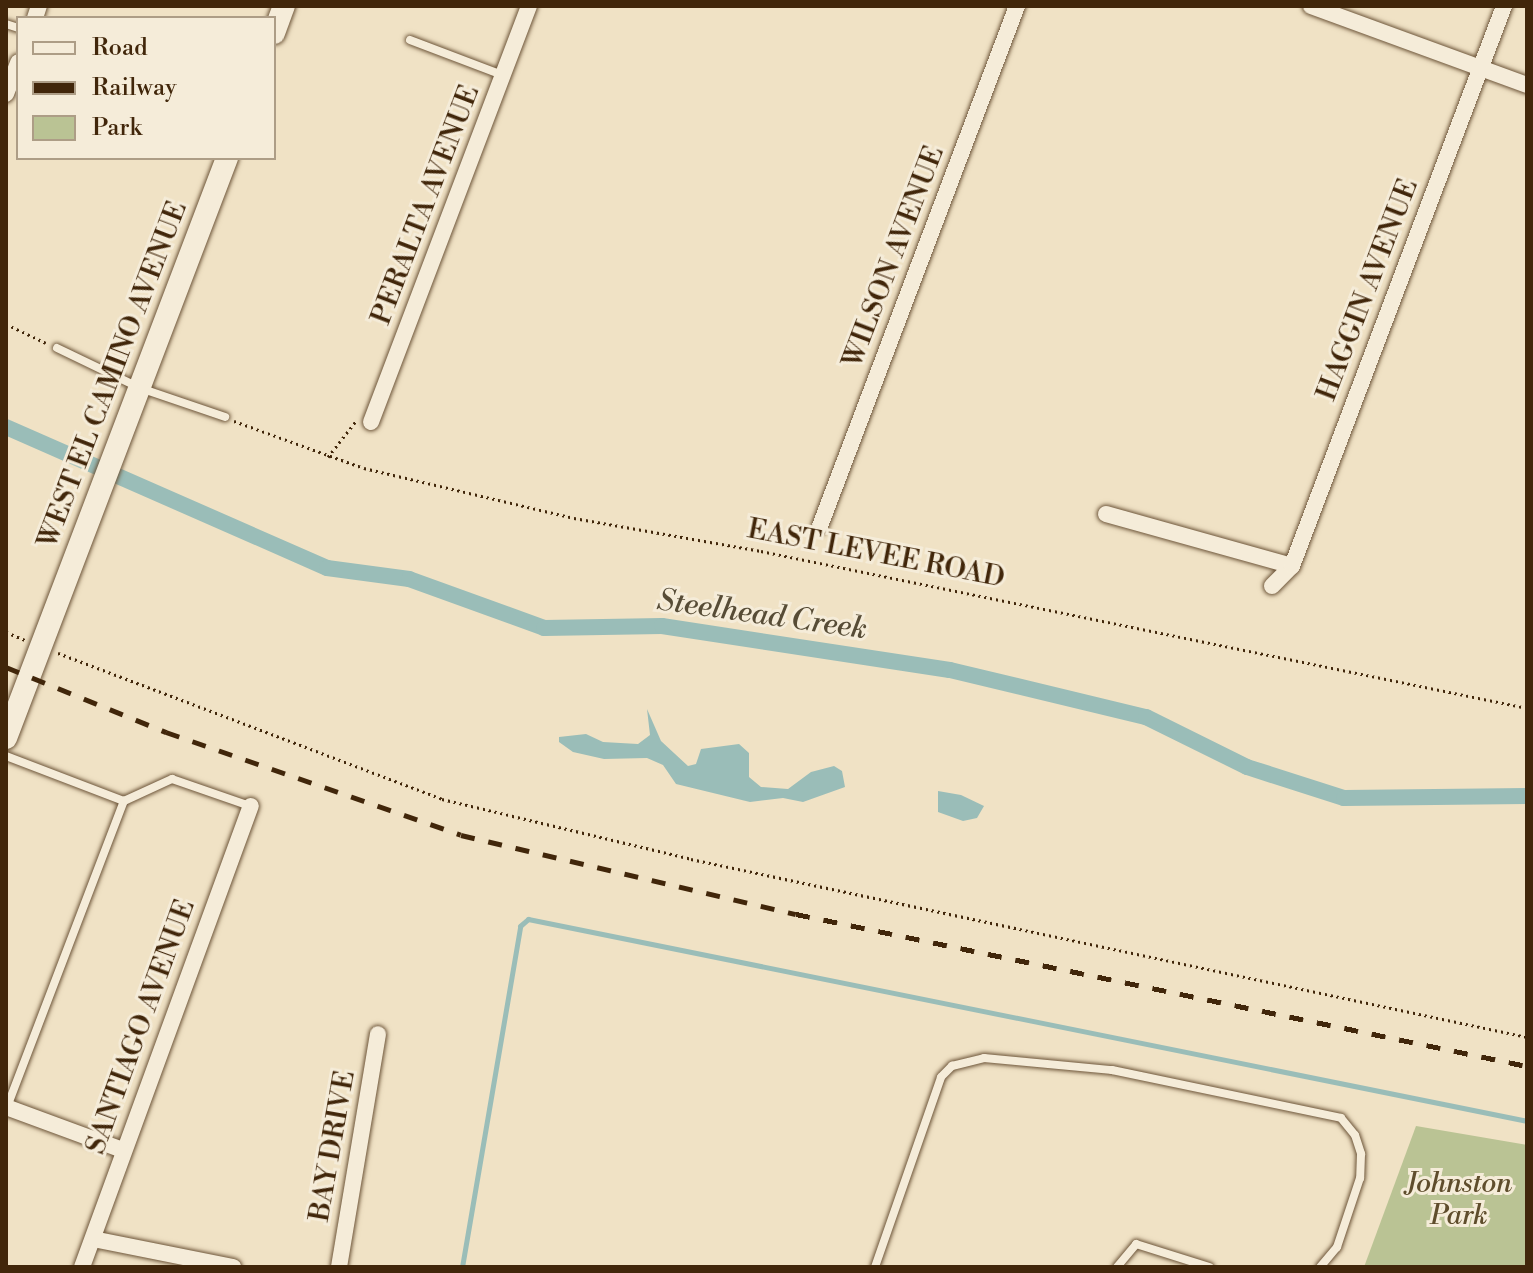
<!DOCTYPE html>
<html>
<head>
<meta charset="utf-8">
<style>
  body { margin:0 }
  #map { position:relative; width:1533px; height:1273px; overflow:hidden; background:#f0e2c5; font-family:"Libre Bodoni",serif }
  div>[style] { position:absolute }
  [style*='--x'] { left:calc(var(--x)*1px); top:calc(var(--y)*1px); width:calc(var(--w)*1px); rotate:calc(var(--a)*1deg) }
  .green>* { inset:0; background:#bac394 }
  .water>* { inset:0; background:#9abdb8 }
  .stream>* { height:5px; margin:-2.5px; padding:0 2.5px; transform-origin:2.5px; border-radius:2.5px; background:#9abdb8 }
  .canal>* { height:16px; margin:-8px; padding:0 8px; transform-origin:8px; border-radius:8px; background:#9abdb8 }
  .path>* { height:3px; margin-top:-1.5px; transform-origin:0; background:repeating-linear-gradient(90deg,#41260a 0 2px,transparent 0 6px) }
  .roads { filter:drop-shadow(0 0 2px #6d5539) drop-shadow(0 0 2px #6d5539) }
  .service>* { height:8px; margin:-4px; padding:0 4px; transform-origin:4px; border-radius:4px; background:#f5ecd9 }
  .minor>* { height:16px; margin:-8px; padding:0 8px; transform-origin:8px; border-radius:8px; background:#f5ecd9 }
  .secondary>* { height:22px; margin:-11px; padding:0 11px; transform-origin:11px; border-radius:11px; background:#f5ecd9 }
  .rail>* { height:5px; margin-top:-2.5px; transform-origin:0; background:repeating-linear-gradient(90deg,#41260a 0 14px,transparent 0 28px) }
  span { translate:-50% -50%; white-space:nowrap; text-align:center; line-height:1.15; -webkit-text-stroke:6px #f5ecd9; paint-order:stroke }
  .street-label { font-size:28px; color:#41260a }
  .park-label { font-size:28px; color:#5f4d2c; font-style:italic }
  .water-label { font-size:30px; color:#574c36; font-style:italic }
  .frame { position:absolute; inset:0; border:8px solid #41260a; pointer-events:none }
  .legend { position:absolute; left:16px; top:16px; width:260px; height:144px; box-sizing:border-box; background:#f5ecd9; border:2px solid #ad9d86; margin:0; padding:10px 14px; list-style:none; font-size:24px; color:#41260a }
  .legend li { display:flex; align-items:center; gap:16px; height:40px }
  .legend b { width:40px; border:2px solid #ad9d86 }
</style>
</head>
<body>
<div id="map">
  <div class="green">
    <div style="clip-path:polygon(1416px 1126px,1527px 1145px,1527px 1267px,1364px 1267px)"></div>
  </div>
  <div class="water">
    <div style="clip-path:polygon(647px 709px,661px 741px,688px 766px,696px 764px,701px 749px,739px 744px,749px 753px,749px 777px,761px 787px,788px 789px,811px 772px,834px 766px,842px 771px,845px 787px,803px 802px,783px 798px,750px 802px,676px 784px,663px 765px,647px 758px,604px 759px,573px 752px,559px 742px,559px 737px,586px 734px,603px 742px,638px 744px,650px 735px)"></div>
    <div style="clip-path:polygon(938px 791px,961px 795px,984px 806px,977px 818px,963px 821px,938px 812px)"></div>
  </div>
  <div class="stream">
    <div style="--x:462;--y:1267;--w:346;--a:-80.3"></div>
    <div style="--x:520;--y:926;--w:11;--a:-41"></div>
    <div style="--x:528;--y:919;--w:1019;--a:11.43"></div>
  </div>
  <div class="canal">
    <div style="--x:6;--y:427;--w:351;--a:23.7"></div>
    <div style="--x:327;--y:568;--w:83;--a:7.6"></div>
    <div style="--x:409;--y:579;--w:144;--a:19.9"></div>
    <div style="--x:544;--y:628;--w:118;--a:-1"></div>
    <div style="--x:662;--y:626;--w:291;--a:8.7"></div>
    <div style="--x:950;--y:670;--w:202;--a:13.5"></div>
    <div style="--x:1146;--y:717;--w:113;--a:26.3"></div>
    <div style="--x:1247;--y:767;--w:102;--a:17.7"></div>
    <div style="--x:1344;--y:798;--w:183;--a:-0.6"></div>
  </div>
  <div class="path">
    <div style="--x:6;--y:324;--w:44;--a:25.4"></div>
    <div style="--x:234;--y:421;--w:138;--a:19.9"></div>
    <div style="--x:364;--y:468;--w:216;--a:13.4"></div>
    <div style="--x:574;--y:518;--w:190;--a:10"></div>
    <div style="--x:761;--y:551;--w:782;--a:11.58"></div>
    <div style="--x:328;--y:457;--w:46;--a:-52.1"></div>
    <div style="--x:6;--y:632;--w:21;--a:23"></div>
    <div style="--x:58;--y:653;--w:411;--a:20.8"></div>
    <div style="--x:442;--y:799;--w:256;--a:13.5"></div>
    <div style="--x:691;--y:859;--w:855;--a:12.02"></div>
  </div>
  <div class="roads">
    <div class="service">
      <div style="--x:6;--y:24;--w:13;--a:18"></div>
      <div style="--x:410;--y:40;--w:98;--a:20.8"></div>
      <div style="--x:57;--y:348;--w:92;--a:25.7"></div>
      <div style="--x:140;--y:388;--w:90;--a:18.8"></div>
      <div style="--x:6;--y:756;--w:126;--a:20.9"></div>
      <div style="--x:124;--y:801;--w:53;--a:-24.6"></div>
      <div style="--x:172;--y:779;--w:83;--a:19.1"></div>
      <div style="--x:7;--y:1107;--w:328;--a:-69.1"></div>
      <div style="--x:875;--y:1267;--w:201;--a:-70.8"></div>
      <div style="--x:941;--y:1077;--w:16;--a:-45"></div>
      <div style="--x:952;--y:1066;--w:33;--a:-14"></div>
      <div style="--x:984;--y:1058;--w:129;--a:5.4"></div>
      <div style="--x:1112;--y:1070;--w:234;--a:11.8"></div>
      <div style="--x:1341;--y:1118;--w:22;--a:51"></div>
      <div style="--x:1355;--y:1135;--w:20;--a:72"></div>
      <div style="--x:1361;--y:1154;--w:24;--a:92"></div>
      <div style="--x:1360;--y:1178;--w:73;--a:108.4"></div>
      <div style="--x:1337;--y:1247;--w:26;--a:130"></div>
      <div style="--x:1117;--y:1267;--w:30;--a:-50"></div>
      <div style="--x:1136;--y:1244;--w:77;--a:17.5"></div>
    </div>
    <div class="minor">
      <div style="--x:1311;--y:6;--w:230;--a:20.1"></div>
      <div style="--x:35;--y:18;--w:13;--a:-72"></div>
      <div style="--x:6;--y:94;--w:34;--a:-69"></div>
      <div style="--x:371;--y:422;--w:445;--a:-69.2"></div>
      <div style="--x:1106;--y:514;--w:193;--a:15.6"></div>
      <div style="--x:820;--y:526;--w:556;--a:-69.25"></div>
      <div style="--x:1272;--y:586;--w:28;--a:-45"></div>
      <div style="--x:1292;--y:566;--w:599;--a:-69.26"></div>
      <div style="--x:6;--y:1107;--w:125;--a:20.2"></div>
      <div style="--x:93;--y:1239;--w:143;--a:11.3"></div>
      <div style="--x:82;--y:1267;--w:491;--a:-69.9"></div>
      <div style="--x:339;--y:1267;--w:236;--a:-80.5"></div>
    </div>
    <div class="secondary">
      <div style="--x:274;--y:33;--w:29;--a:-70"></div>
      <div style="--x:6;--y:738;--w:621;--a:-69.14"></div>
    </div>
  </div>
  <div class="rail">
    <div style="--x:6;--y:667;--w:173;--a:22.1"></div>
    <div style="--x:166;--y:732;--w:312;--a:19.2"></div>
    <div style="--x:461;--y:835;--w:344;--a:13.3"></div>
    <div style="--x:796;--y:914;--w:747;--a:11.75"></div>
  </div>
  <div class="street-label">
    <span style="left:426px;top:205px;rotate:-69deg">PERALTA AVENUE</span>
    <span style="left:894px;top:257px;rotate:-69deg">WILSON AVENUE</span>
    <span style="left:1368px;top:290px;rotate:-69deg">HAGGIN AVENUE</span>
    <span style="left:113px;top:375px;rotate:-69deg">WEST EL CAMINO AVENUE</span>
    <span style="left:876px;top:554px;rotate:11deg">EAST LEVEE ROAD</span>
    <span style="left:141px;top:1027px;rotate:-70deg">SANTIAGO AVENUE</span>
    <span style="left:333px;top:1146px;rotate:-80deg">BAY DRIVE</span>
  </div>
  <div class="park-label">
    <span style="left:1459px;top:1200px">Johnston<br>Park</span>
  </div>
  <div class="water-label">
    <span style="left:762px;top:615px;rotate:8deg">Steelhead Creek</span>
  </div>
  <div class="frame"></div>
  <ul class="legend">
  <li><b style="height:10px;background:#f5ecd9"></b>Road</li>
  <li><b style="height:10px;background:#41260a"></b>Railway</li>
  <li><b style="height:22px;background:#bac394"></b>Park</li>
  </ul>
</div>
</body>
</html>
